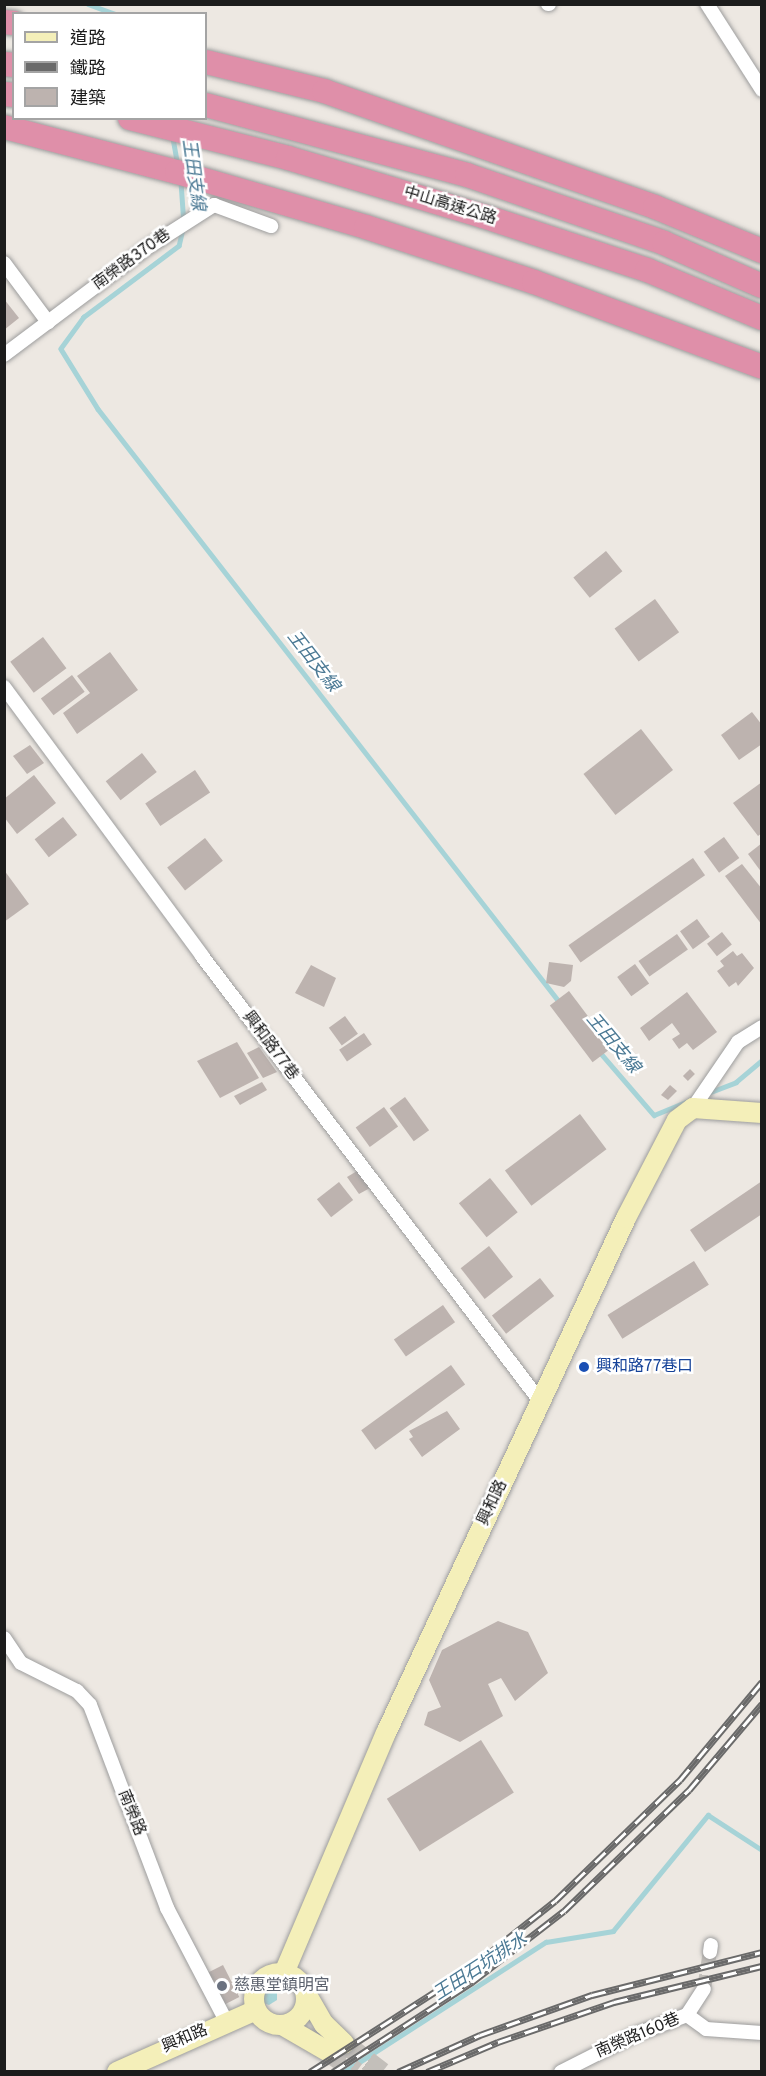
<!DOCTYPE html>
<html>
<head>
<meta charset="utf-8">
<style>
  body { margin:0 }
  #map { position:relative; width:766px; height:2076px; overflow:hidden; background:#ede8e2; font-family:Overpass,"Noto Sans TC",sans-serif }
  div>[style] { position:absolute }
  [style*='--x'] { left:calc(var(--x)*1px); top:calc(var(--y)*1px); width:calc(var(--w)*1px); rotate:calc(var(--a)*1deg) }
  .water>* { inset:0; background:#a6d3d7 }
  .stream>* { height:4.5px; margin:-2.25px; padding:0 2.25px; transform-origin:2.25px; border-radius:2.25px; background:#a6d3d7 }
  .building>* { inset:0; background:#bdb3af; transform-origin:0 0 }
  .street-tunnel>* { height:14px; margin-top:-7px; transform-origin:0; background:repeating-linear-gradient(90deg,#c3bfba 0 14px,transparent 0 21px) }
  .secondary-tunnel>* { height:20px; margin-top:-10px; transform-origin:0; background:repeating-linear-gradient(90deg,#c3bfba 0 20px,transparent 0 30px) }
  .roads { filter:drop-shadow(0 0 2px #9d9d9d) drop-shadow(0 0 2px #9d9d9d) }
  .street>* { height:14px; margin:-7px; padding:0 7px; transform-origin:7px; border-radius:7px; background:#fff }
  .secondary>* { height:20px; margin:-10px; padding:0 10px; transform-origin:10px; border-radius:10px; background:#f4efb9 }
  .secondary>.ring { margin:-10px; padding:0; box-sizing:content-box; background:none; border:20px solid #f4efb9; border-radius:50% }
  .highway>* { height:24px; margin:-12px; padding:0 12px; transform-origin:12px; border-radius:12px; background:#df8fa9 }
  .rail>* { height:7px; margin-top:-3.5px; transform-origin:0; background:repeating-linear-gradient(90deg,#fff 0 14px,#6a6a6a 0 28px); box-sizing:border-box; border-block:2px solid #6a6a6a }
  .dots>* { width:16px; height:16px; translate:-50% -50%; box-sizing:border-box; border:3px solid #fff; border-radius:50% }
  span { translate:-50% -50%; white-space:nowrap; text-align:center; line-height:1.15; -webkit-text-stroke:5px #fff; paint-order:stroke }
  .street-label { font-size:16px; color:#1c1c1c }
  .transit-label { font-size:16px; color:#164399 }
  .left { translate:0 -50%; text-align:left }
  .worship-label { font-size:16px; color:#5b616d }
  .water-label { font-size:18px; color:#4b7994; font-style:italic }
  .frame { position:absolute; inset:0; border:6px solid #1c1c1c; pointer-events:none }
  .legend { position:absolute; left:12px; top:12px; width:195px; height:108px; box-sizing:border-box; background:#fff; border:2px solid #a4a4a4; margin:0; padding:8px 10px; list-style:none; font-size:18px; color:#1c1c1c }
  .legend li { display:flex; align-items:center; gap:12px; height:30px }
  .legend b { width:30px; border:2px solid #a4a4a4 }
</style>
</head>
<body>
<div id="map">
  <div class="water">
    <div style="clip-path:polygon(270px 1986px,277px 1987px,277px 2000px,269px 2005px,258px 2001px,263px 1990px)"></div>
  </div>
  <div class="stream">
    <div style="--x:88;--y:4;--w:29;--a:20"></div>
    <div style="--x:173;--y:138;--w:27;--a:80"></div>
    <div style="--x:181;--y:182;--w:39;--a:86"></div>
    <div style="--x:183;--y:229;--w:17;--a:103"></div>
    <div style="--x:179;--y:246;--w:119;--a:143.2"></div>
    <div style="--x:84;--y:317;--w:39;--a:126"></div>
    <div style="--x:61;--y:349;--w:70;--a:58.3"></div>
    <div style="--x:98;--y:409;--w:754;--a:52.11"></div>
    <div style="--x:598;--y:1050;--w:86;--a:49.3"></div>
    <div style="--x:654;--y:1115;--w:35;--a:-22"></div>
    <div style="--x:708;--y:1093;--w:30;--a:-21"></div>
    <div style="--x:736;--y:1082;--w:34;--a:-40"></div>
    <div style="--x:344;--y:2072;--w:240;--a:-32.8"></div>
    <div style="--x:546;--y:1942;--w:68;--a:-9.3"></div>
    <div style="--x:613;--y:1931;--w:150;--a:-50.7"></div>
    <div style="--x:708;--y:1815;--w:64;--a:32.9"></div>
  </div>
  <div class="building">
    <div style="clip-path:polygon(4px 299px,19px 318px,4px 330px)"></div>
    <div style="left:606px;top:551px;width:26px;height:42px;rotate:51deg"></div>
    <div style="left:655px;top:599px;width:41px;height:50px;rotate:54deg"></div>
    <div style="left:43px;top:637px;width:39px;height:41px;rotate:53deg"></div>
    <div style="clip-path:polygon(110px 652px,138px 690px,77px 734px,63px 713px,90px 693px,77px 676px)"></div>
    <div style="left:72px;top:675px;width:21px;height:39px;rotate:53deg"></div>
    <div style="clip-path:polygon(752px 712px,762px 725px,762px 744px,739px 760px,721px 735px)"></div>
    <div style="left:641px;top:729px;width:52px;height:73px;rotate:52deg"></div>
    <div style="clip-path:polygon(30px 745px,44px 763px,27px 774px,13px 756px)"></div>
    <div style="left:142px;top:753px;width:24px;height:46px;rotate:52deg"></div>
    <div style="left:195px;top:770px;width:27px;height:60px;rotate:56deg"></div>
    <div style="clip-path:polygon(34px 775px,56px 803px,17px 834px,4px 817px,4px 799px)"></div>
    <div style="clip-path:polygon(762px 782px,762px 833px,758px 836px,733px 803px)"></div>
    <div style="left:63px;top:817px;width:23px;height:36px;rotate:52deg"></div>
    <div style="left:724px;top:837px;width:26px;height:25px;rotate:54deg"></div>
    <div style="left:205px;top:838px;width:29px;height:48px;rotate:52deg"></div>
    <div style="clip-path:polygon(762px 843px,762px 873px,748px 854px)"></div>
    <div style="left:693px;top:858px;width:21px;height:152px;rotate:55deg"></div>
    <div style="clip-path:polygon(742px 864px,762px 889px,762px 925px,725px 876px)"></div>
    <div style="clip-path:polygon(4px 870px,29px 904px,4px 922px)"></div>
    <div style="left:697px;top:919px;width:22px;height:21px;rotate:54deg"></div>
    <div style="left:722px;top:932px;width:16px;height:19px;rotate:52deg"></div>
    <div style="left:677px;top:934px;width:19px;height:47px;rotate:55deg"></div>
    <div style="clip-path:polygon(733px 951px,737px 956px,742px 953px,754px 968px,738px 986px,736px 982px,729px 987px,717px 971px,724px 966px,720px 961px)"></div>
    <div style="clip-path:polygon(549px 962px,573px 965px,571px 981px,564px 987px,546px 983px)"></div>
    <div style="left:635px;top:964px;width:24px;height:22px;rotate:54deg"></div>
    <div style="clip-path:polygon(311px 965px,336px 978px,324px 1007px,295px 993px)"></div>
    <div style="left:569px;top:991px;width:71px;height:24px;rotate:53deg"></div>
    <div style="clip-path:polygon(687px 992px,717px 1032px,693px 1050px,687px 1043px,679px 1049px,672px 1039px,680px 1034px,672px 1023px,649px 1041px,640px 1028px)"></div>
    <div style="left:345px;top:1016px;width:22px;height:20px;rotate:54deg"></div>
    <div style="left:364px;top:1033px;width:14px;height:30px;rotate:56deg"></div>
    <div style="clip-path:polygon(237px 1042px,259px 1078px,220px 1098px,197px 1061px)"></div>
    <div style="clip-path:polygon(259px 1047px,277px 1072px,263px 1078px,247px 1053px)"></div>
    <div style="left:690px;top:1069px;width:7px;height:10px;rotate:45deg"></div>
    <div style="clip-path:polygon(262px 1082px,267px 1090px,240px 1105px,234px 1096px)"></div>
    <div style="clip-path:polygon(670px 1085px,677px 1091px,668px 1100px,661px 1095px)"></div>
    <div style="left:405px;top:1097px;width:41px;height:19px;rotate:54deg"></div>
    <div style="left:384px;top:1107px;width:24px;height:35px;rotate:54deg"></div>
    <div style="left:580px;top:1114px;width:44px;height:94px;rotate:53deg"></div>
    <div style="clip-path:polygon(357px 1171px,370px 1188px,359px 1194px,347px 1177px)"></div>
    <div style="left:490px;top:1178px;width:44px;height:40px;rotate:51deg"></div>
    <div style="clip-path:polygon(762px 1181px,762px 1214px,705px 1252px,690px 1230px)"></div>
    <div style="left:339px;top:1182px;width:23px;height:28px;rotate:52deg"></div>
    <div style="left:489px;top:1246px;width:39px;height:36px;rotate:52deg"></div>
    <div style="left:694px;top:1261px;width:28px;height:102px;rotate:58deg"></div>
    <div style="left:540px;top:1278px;width:23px;height:61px;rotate:52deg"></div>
    <div style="left:443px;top:1305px;width:21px;height:60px;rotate:55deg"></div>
    <div style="left:451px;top:1365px;width:24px;height:111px;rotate:54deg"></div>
    <div style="clip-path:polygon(447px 1411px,460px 1429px,422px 1457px,409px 1439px,413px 1437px,409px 1431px)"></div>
    <div style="clip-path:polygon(498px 1621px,528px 1632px,548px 1673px,515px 1701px,501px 1678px,488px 1684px,503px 1716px,460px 1742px,424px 1725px,428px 1712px,441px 1707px,429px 1680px,442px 1650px)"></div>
    <div style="left:481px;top:1740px;width:62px;height:111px;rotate:58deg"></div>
    <div style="left:223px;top:1965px;width:36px;height:21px;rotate:63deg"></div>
  </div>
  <div class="street-tunnel">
    <div style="--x:704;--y:1989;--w:37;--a:-81"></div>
  </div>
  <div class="secondary-tunnel">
    <div style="--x:344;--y:2043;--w:48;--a:37.3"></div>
    <div style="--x:327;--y:2051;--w:36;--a:36"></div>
  </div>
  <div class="roads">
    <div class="street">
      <div style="--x:548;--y:4;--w:1;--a:0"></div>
      <div style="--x:707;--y:4;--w:102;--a:57.4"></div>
      <div style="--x:4;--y:263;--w:74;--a:53.3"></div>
      <div style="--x:4;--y:355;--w:176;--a:-36.9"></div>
      <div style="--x:145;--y:249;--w:82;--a:-32.5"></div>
      <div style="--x:214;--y:205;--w:61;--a:20.2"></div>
      <div style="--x:4;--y:687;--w:334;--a:53.6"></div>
      <div style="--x:202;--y:956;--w:559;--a:52.78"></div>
      <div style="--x:693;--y:1108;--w:80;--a:-55.7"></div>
      <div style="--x:738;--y:1042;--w:28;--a:-32"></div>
      <div style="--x:4;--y:1638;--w:30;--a:56"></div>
      <div style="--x:21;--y:1663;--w:63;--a:26.6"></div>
      <div style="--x:77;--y:1691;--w:19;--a:47"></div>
      <div style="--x:90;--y:1705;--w:217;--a:69.2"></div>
      <div style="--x:167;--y:1908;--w:127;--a:62.4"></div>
      <div style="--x:710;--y:1952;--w:7;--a:-82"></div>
      <div style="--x:687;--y:2015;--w:24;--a:36"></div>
      <div style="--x:706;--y:2029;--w:56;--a:4.1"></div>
      <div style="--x:561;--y:2072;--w:82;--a:-26.9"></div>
      <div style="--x:634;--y:2035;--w:57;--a:-20.7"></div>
      <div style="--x:687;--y:2015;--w:31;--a:-57"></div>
    </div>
    <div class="secondary">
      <div class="ring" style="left:254px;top:1973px;width:32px;height:32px"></div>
      <div style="--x:284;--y:1973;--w:261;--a:-67"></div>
      <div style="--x:386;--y:1733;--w:568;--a:-65.01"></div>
      <div style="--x:626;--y:1218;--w:110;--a:-62.5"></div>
      <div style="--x:677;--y:1120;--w:20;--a:-37"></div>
      <div style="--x:693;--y:1108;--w:69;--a:4.1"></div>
      <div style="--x:307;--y:1995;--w:34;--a:60"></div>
      <div style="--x:324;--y:2024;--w:28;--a:44"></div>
      <div style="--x:284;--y:2026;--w:50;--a:30.2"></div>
      <div style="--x:117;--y:2072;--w:152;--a:-24"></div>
    </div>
    <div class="highway">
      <div style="--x:4;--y:22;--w:10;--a:6"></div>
      <div style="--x:206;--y:62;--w:122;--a:13.8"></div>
      <div style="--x:324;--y:91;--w:351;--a:19.3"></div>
      <div style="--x:655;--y:207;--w:116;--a:22.4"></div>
      <div style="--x:4;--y:64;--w:10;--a:6"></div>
      <div style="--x:4;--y:94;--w:10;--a:6"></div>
      <div style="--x:206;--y:105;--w:270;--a:15"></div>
      <div style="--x:467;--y:175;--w:208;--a:19"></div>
      <div style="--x:664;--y:243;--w:107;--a:23.7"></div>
      <div style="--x:130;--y:118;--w:163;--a:14.2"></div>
      <div style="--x:288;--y:158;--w:203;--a:16.6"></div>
      <div style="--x:483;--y:216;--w:173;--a:18.2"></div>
      <div style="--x:647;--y:270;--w:125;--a:22.7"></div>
      <div style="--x:4;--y:127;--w:179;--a:14.6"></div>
      <div style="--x:177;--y:172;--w:197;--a:16.2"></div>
      <div style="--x:366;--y:227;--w:177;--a:18.1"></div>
      <div style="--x:534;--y:282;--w:243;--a:20.4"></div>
    </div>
  </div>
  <div class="rail">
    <div style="--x:310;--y:2072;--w:183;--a:-32.7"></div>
    <div style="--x:464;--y:1973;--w:116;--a:-38.4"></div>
    <div style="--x:555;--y:1901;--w:174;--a:-44.1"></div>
    <div style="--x:680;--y:1780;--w:128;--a:-50.1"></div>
    <div style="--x:333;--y:2072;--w:166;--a:-32.9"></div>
    <div style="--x:472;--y:1982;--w:116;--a:-37.7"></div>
    <div style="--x:564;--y:1911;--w:174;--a:-44.1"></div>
    <div style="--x:689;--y:1790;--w:113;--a:-49.7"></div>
    <div style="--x:398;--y:2072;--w:90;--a:-24.3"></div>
    <div style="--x:480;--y:2035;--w:119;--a:-19.7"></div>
    <div style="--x:592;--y:1995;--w:175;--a:-14.2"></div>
    <div style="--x:427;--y:2072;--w:77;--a:-22.9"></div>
    <div style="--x:498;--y:2042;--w:123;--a:-19"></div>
    <div style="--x:614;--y:2002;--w:152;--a:-13.7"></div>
  </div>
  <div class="dots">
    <div style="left:584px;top:1367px;background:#1a4fb4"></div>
    <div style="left:222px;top:1986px;background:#6b7280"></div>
  </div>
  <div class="street-label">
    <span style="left:450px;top:206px;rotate:17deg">中山高速公路</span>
    <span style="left:132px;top:260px;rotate:-36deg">南榮路370巷</span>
    <span style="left:270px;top:1046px;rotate:53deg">興和路77巷</span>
    <span style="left:493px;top:1503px;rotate:-65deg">興和路</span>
    <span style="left:131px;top:1813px;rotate:68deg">南榮路</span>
    <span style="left:638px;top:2036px;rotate:-23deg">南榮路160巷</span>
    <span style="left:185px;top:2039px;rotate:-23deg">興和路</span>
  </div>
  <div class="transit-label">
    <span class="left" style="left:596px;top:1367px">興和路77巷口</span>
  </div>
  <div class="worship-label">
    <span class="left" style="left:234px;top:1986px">慈惠堂鎮明宮</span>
  </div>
  <div class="water-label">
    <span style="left:192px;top:175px;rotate:82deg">王田支線</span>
    <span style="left:312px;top:662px;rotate:52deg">王田支線</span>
    <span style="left:612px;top:1044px;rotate:50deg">王田支線</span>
    <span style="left:481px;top:1968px;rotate:-33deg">王田石坑排水</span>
  </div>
  <div class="frame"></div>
  <ul class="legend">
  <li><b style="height:8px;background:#f4efb9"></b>道路</li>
  <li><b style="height:8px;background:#6a6a6a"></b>鐵路</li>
  <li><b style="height:16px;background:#bdb3af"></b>建築</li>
  </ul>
</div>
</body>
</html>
